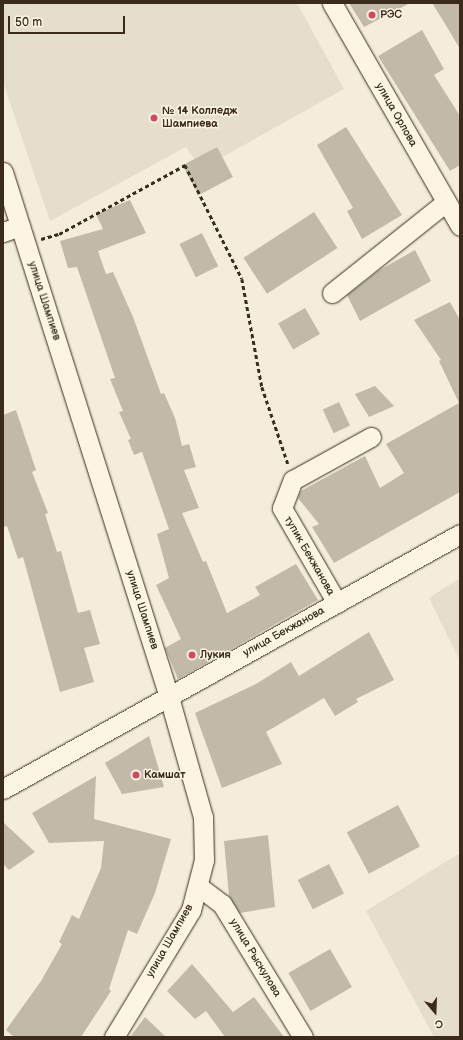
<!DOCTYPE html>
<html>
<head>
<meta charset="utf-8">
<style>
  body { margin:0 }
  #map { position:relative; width:463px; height:1040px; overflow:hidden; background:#f4eddd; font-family:"Balsamiq Sans",sans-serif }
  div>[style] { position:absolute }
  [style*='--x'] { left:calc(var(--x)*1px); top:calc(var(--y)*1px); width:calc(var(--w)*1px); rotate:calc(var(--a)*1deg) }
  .built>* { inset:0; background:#e5ddce }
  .building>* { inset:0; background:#c3b9aa; transform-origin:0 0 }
  .path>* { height:2.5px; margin-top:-1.25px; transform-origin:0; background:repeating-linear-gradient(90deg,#3b2a1e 0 4px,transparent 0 7px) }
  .roads { filter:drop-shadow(0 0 1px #3b2a1e) drop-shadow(0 0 1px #3b2a1e) }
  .minor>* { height:19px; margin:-9.5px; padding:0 9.5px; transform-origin:9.5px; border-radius:9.5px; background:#fcf5e5 }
  .dots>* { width:11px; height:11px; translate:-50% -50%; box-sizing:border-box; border:2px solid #fcf5e5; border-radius:50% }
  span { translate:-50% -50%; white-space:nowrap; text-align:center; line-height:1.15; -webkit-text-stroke:3px #fcf5e5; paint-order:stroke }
  .poi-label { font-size:11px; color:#3b2a1e; font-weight:700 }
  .left { translate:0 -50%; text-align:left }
  .street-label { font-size:11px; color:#3b2a1e }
  .frame { position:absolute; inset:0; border:4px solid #3b2a1e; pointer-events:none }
  .north { position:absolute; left:415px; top:992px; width:40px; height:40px; -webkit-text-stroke:3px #fcf5e5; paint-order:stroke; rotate:161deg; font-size:11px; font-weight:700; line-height:16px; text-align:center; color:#3b2a1e }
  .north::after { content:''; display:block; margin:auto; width:14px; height:18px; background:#3b2a1e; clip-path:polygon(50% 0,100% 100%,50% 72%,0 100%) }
  .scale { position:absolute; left:8px; top:16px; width:117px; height:18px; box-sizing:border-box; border:2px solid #3b2a1e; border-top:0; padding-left:5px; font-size:12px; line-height:14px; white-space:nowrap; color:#3b2a1e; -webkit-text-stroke:3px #fcf5e5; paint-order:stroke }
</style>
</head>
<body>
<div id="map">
  <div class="built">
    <div style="clip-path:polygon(3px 3px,297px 3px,344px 89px,201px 169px,186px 147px,50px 221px,3px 82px)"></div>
    <div style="clip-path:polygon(460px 578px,460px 661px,429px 598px)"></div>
    <div style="clip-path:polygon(460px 853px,460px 1037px,434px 1037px,366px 911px)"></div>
  </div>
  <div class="building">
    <div style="clip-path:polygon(349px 3px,410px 3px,364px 27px)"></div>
    <div style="clip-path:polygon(432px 3px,460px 3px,460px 49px,444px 22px)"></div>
    <div style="clip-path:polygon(422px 30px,444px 69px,434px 75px,460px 116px,460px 165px,450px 171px,378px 56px)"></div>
    <div style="clip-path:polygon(346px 127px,402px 215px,362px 239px,347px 211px,353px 208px,317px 145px)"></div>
    <div style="left:217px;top:147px;width:34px;height:39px;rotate:62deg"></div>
    <div style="clip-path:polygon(130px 200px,146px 233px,98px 251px,106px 274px,113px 272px,133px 317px,161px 394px,164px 393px,175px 418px,182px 446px,189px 444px,196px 467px,184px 470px,199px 508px,182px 513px,203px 562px,206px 561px,227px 613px,260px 595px,255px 587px,296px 564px,318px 600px,178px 679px,165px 648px,181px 639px,156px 585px,169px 578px,157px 534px,169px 529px,142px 452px,134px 455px,128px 440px,131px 439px,119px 412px,123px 411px,110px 379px,115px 378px,77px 267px,68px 268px,60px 241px,103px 229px,96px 214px)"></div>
    <div style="left:314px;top:212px;width:43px;height:84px;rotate:57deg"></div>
    <div style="left:202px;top:233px;width:37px;height:25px;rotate:64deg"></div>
    <div style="clip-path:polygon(415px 250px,431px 281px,360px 321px,347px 295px,378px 271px)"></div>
    <div style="clip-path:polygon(450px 302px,460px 320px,460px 492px,334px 563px,312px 527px,319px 524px,298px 498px,301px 491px,365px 456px,380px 488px,404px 473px,386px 444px,459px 403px,439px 361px,441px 360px,414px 320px)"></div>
    <div style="left:305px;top:308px;width:30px;height:31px;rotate:60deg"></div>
    <div style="clip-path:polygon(375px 386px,394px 406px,369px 417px,355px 394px)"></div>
    <div style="left:339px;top:402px;width:26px;height:18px;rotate:65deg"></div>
    <div style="clip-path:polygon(16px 410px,36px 470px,32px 472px,48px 513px,45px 514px,57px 552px,61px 551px,78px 613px,90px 610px,100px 644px,84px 648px,94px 682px,60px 692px,23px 557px,18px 559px,7px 526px,3px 527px,3px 415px)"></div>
    <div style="clip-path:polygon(369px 632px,394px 680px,356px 699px,358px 702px,335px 716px,324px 698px,266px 732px,282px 764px,222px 788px,195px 713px,256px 684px,291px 662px,299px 676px)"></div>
    <div style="clip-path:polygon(149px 736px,164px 787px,122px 794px,105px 763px)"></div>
    <div style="clip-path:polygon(96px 776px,94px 819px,171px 839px,155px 893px,137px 934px,128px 930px,109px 989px,111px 991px,81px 1037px,14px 1037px,6px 1030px,41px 981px,62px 944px,59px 942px,72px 915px,79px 919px,101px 868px,104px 841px,49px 843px,32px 813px)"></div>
    <div style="left:398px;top:805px;width:47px;height:58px;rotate:62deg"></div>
    <div style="clip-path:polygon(3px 822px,35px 852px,9px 870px,3px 864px)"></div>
    <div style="clip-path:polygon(268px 835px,275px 907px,240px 913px,229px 896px,224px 841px)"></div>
    <div style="left:329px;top:864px;width:33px;height:35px;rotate:63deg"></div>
    <div style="left:330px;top:949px;width:44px;height:48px;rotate:60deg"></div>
    <div style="clip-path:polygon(192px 964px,233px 1012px,254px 997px,284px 1037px,225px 1037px,206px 1011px,195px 1019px,167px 991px)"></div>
    <div style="clip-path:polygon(145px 1017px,166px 1037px,130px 1037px)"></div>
  </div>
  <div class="path">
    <div style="--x:41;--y:239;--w:19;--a:-16"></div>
    <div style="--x:59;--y:234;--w:144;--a:-28.7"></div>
    <div style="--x:185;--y:165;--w:127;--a:63.4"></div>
    <div style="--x:242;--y:279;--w:110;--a:79.5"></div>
    <div style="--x:262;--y:387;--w:81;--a:71.3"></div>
  </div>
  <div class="roads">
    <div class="minor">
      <div style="--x:332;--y:3;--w:257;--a:60.1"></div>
      <div style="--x:3;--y:172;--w:551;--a:72.45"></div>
      <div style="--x:169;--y:697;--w:125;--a:74.2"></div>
      <div style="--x:203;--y:817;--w:43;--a:88.7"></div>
      <div style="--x:204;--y:860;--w:52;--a:104.6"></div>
      <div style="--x:191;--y:910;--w:149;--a:121.2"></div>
      <div style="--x:3;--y:232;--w:18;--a:-19"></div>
      <div style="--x:332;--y:293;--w:146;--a:-38.6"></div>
      <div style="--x:337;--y:603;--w:110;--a:-120.1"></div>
      <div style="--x:282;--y:508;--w:30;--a:-69"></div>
      <div style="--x:293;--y:480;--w:89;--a:-28.9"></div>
      <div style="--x:3;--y:789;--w:523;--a:-29.16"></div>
      <div style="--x:198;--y:886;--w:30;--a:37"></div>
      <div style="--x:222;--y:904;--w:156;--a:58.7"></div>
    </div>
  </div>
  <div class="dots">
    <div style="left:372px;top:15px;background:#d1495b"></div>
    <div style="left:154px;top:118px;background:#d1495b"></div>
    <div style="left:192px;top:655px;background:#d1495b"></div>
    <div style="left:136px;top:775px;background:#d1495b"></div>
  </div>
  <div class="poi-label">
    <span class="left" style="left:380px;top:15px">РЭС</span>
    <span class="left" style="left:162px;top:118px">№ 14 Колледж<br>Шампиева</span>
    <span class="left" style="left:200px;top:655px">Лукия</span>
    <span class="left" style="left:144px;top:775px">Камшат</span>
  </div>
  <div class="street-label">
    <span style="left:396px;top:115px;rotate:60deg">улица Орлова</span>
    <span style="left:44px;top:301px;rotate:72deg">улица Шампиев</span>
    <span style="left:309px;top:556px;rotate:60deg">тупик Бекжанова</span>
    <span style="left:142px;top:610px;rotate:72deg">улица Шампиев</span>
    <span style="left:284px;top:632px;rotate:-29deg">улица Бекжанова</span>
    <span style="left:170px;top:941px;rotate:-60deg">улица Шампиев</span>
    <span style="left:255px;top:958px;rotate:59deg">улица Рыскулова</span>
  </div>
  <div class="frame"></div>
  <div class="north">С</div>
  <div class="scale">50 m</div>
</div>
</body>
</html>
